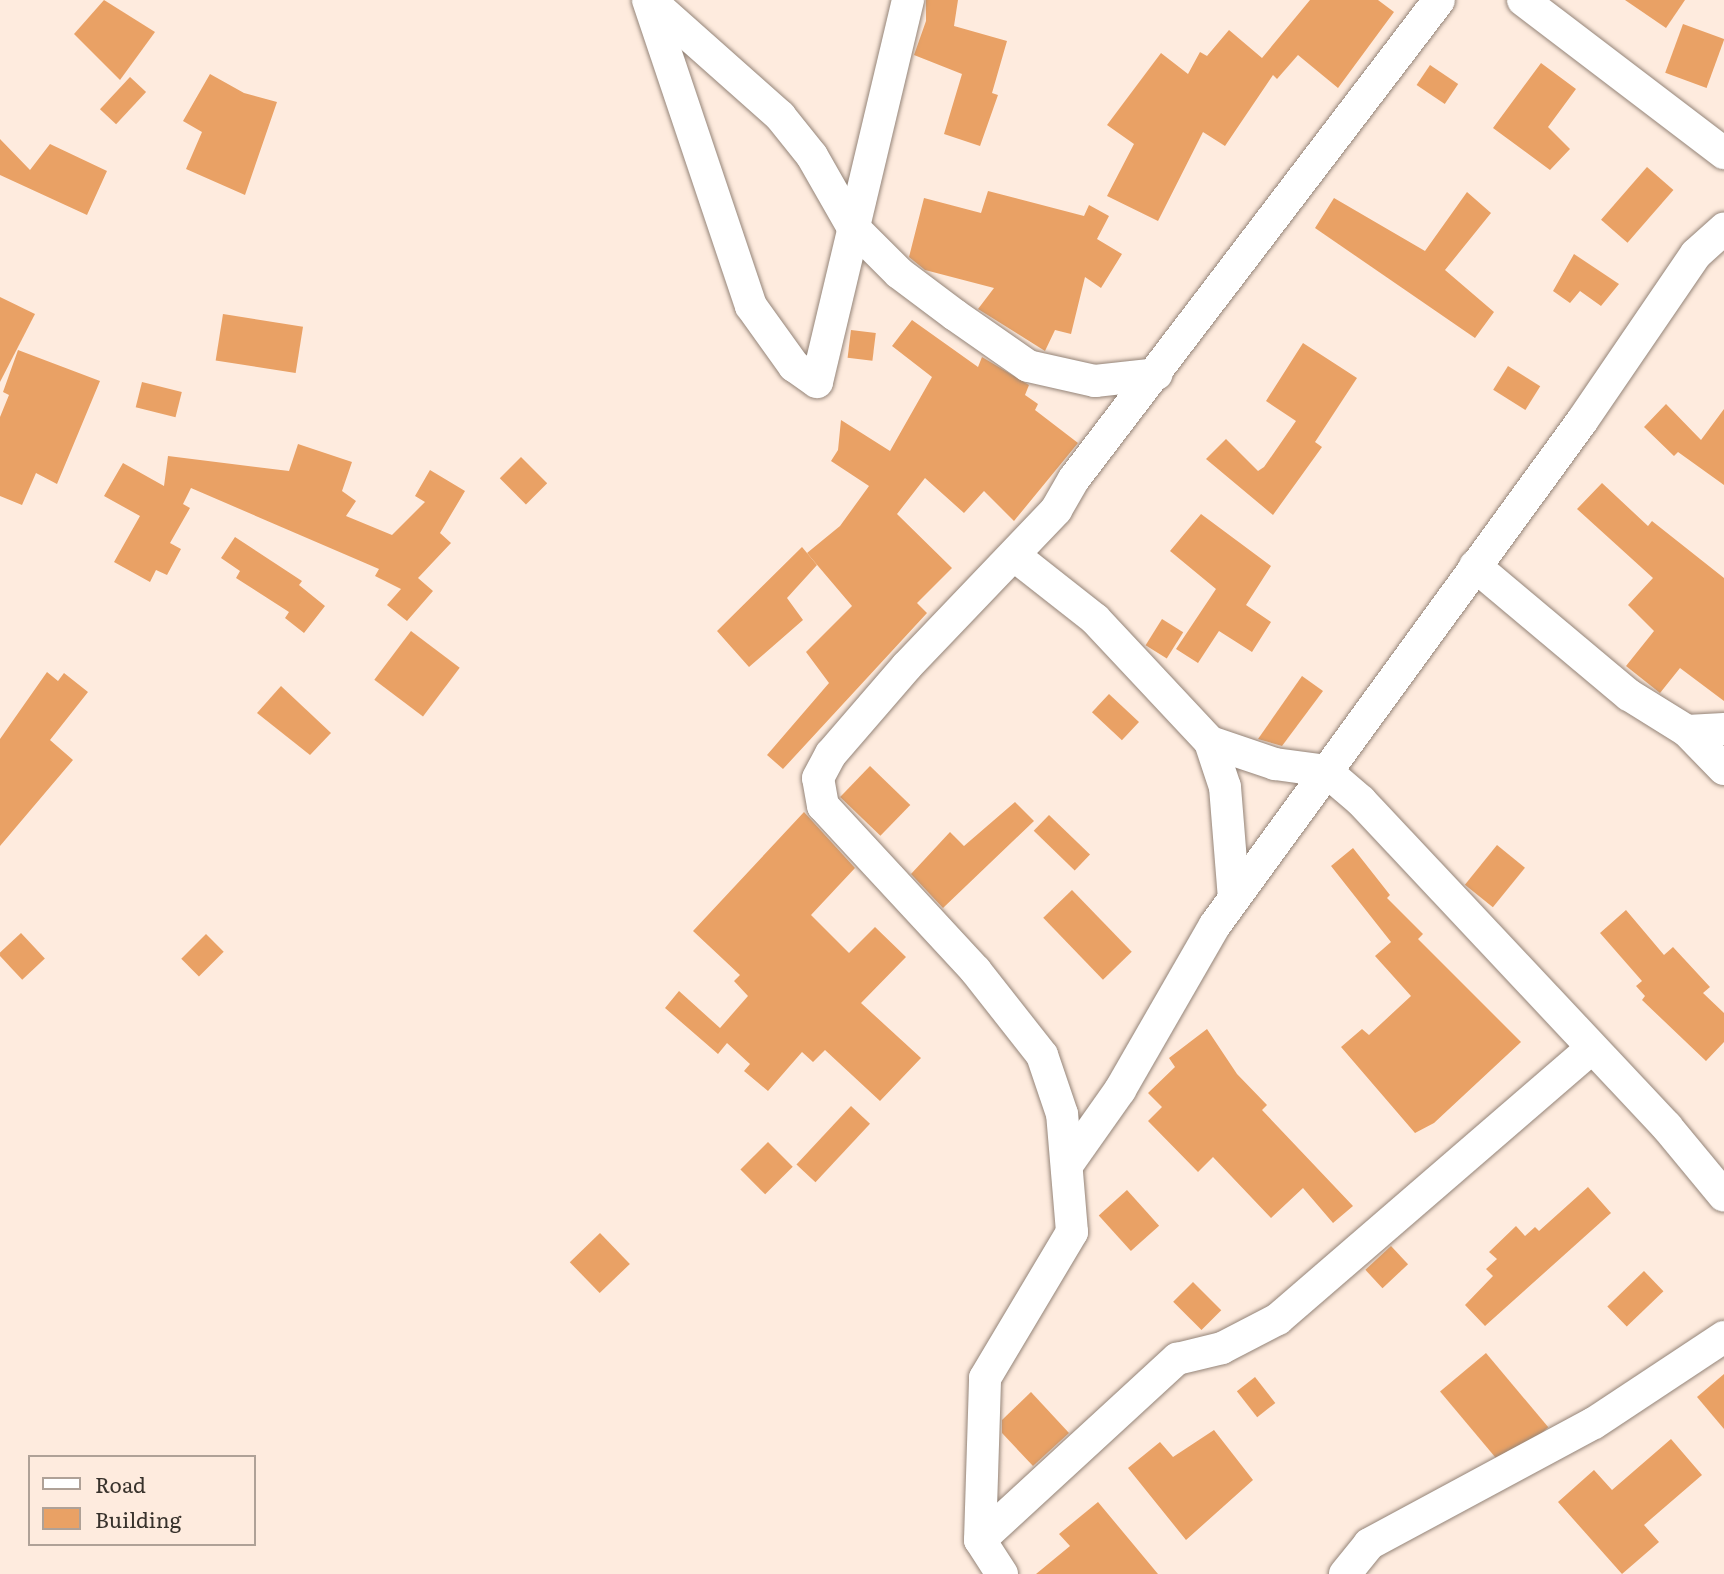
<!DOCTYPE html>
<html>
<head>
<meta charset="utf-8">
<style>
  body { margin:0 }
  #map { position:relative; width:1724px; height:1574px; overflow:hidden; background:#feebde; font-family:Literata,serif }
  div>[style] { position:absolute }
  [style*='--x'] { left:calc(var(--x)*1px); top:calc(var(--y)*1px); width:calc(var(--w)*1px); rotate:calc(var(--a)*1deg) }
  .building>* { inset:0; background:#e9a165; transform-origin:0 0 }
  .roads { filter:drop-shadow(0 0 2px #948478) drop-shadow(0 0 2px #948478) }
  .minor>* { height:32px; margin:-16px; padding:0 16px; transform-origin:16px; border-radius:16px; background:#fff }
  span { translate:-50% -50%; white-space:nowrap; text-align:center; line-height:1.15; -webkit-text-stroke:5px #feebde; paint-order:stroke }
  .legend { position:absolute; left:28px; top:1455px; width:228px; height:91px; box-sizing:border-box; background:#feebde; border:2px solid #afa197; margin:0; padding:9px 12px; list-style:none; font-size:21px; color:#38322c }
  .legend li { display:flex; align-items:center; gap:14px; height:35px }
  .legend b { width:35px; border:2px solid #afa197 }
</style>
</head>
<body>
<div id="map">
  <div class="building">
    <div style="clip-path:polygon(104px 0,155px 32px,120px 80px,74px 34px)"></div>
    <div style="clip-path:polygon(926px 0,958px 0,954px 26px,1007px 41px,992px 93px,998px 95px,980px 146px,944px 134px,962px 74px,914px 55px,926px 21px)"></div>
    <div style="clip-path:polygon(1310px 0,1378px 0,1394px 12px,1338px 88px,1298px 55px,1277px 79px,1273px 75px,1225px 146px,1203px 132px,1158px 221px,1107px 196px,1134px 144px,1107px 125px,1161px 53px,1188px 74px,1200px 52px,1207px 56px,1229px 30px,1262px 58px)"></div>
    <div style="clip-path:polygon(1625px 0,1685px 0,1666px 28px)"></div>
    <div style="left:1683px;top:24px;width:44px;height:52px;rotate:20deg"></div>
    <div style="clip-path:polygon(1541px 63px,1576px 89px,1548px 127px,1570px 149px,1550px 170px,1493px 128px)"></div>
    <div style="left:1430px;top:65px;width:34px;height:24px;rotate:34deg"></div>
    <div style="clip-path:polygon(210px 74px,244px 93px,277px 102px,245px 195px,186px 169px,202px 132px,183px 121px)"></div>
    <div style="left:130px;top:77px;width:22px;height:44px;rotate:43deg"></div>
    <div style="clip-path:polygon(0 139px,30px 170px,50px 144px,107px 171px,87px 215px,0 175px)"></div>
    <div style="left:1647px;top:167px;width:35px;height:70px;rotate:41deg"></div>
    <div style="clip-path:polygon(988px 191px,1084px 216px,1089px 205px,1109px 216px,1097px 239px,1122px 254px,1101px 288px,1085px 277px,1071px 334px,1055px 330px,1045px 351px,978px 309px,994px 288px,925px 270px,909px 257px,924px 198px,981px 213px)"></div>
    <div style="clip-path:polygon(1467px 192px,1491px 213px,1445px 270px,1494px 312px,1475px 338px,1315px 228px,1334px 198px,1425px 251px)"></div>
    <div style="clip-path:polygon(1574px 254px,1619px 284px,1601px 306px,1580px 291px,1570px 303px,1553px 291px)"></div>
    <div style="clip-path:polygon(0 297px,35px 314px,0 382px)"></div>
    <div style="left:223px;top:314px;width:81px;height:47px;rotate:9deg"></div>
    <div style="clip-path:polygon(912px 320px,978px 367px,982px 357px,1029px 385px,1025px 395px,1038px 404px,1035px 410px,1078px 443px,1014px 521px,984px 491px,964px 513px,925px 478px,897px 514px,952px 568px,917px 603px,927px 613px,783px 769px,767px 755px,829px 683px,806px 652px,852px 606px,807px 553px,840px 526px,869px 486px,831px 461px,838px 450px,841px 420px,890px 451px,932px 377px,892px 346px)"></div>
    <div style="left:851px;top:330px;width:25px;height:28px;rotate:7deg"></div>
    <div style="clip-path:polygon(1303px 343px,1357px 378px,1315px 442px,1322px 447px,1273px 515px,1206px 459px,1226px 439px,1258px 471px,1264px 467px,1296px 421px,1266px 401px)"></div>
    <div style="clip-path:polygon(18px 350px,100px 381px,57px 484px,36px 473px,22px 505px,0 496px,0 417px,9px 395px,3px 392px)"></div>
    <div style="left:1508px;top:366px;width:38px;height:28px;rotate:32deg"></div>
    <div style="left:142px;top:382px;width:41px;height:26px;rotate:14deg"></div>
    <div style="clip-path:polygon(1666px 404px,1701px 440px,1724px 409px,1724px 485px,1678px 452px,1674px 456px,1644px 427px)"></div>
    <div style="clip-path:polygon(298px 444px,352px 462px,342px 491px,356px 501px,346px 516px,392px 535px,425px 502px,415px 496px,430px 470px,465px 491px,440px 533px,451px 543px,418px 578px,433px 591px,407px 621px,387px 605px,401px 589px,375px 576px,379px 569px,191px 488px,183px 504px,190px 508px,170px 543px,181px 549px,167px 575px,156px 570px,150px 582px,114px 562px,140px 516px,104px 496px,123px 463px,164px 486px,168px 456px,289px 471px)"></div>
    <div style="left:521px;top:457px;width:37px;height:30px;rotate:45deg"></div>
    <div style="clip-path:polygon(1602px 483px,1648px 526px,1652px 521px,1724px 578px,1724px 701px,1680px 668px,1660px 693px,1626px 666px,1654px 631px,1628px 605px,1653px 578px,1577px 509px)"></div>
    <div style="clip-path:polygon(1201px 514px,1271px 566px,1246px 605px,1271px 622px,1252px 652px,1219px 631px,1198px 663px,1176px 649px,1216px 589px,1170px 551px)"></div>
    <div style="clip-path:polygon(235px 537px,302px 581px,299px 585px,325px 606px,304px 633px,285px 618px,289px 612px,236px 578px,240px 571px,221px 558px)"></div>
    <div style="clip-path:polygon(802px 547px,817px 565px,787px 598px,803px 620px,749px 667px,717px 631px)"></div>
    <div style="left:1162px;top:619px;width:25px;height:31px;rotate:32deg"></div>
    <div style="left:411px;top:631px;width:61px;height:61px;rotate:37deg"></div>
    <div style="clip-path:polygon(47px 672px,58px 681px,64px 673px,88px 692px,50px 740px,73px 760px,0 846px,0 739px)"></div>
    <div style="clip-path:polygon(1302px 676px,1323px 691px,1282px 746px,1258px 739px)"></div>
    <div style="clip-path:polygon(281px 686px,331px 733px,310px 755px,257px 713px)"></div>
    <div style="left:1109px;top:694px;width:41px;height:25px;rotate:43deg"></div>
    <div style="left:870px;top:766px;width:56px;height:43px;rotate:44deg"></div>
    <div style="clip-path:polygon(1015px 802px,1034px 821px,943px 908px,911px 874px,950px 832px,964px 846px)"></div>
    <div style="clip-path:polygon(804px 812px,855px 868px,811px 915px,849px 953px,875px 927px,906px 957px,861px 1003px,921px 1058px,880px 1101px,825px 1050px,813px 1062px,802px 1052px,768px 1091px,744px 1071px,750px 1064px,727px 1043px,718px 1054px,665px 1008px,679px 991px,720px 1028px,748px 996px,734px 981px,740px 975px,693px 931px)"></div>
    <div style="left:1049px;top:815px;width:57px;height:22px;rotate:44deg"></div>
    <div style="left:1497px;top:845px;width:36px;height:51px;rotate:39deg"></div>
    <div style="clip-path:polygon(1353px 848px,1390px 895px,1387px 898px,1423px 934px,1418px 939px,1521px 1042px,1434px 1123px,1415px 1133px,1341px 1047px,1362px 1029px,1369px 1035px,1411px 996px,1375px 956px,1391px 942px,1331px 866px)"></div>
    <div style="left:1072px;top:890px;width:86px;height:40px;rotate:46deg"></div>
    <div style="clip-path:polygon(1626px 910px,1664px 955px,1673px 947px,1710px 987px,1703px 993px,1724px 1013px,1724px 1042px,1706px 1061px,1642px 1000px,1645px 996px,1636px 986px,1642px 981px,1600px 933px)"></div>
    <div style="left:21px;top:933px;width:35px;height:31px;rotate:47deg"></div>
    <div style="left:206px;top:934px;width:25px;height:35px;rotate:45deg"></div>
    <div style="clip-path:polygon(1207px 1029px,1237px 1074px,1267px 1105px,1262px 1110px,1353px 1206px,1333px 1223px,1303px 1188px,1271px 1218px,1213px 1157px,1198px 1172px,1148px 1121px,1162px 1107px,1148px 1093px,1175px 1067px,1169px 1058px)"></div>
    <div style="left:851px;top:1106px;width:26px;height:80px;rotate:43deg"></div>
    <div style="left:768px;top:1142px;width:35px;height:39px;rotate:45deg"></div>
    <div style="clip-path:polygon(1588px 1187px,1611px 1213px,1485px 1326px,1465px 1305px,1493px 1276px,1486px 1269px,1497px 1259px,1489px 1252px,1516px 1226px,1525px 1236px,1535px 1227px,1539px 1231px)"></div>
    <div style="left:1127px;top:1190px;width:48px;height:38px;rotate:48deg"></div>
    <div style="left:600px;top:1233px;width:43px;height:42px;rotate:46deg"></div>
    <div style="left:1391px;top:1246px;width:25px;height:35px;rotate:47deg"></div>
    <div style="left:1644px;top:1271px;width:28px;height:51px;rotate:46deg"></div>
    <div style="left:1193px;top:1282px;width:40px;height:28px;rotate:45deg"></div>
    <div style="left:1486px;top:1353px;width:97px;height:60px;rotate:50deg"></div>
    <div style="clip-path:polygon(1724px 1374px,1724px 1429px,1697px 1397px)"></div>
    <div style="left:1255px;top:1377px;width:33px;height:23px;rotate:52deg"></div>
    <div style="clip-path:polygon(1031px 1392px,1069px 1433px,1033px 1466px,1002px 1433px,1002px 1420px)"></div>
    <div style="clip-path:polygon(1214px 1430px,1253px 1480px,1186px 1540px,1128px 1468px,1160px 1442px,1173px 1457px)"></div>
    <div style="clip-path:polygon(1671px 1439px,1702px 1475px,1644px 1525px,1659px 1542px,1622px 1574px,1558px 1502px,1594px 1470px,1612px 1490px)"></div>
    <div style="clip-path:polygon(1098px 1502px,1158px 1574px,1036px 1574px,1070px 1546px,1059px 1534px)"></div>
  </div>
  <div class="roads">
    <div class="minor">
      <div style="--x:648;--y:0;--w:323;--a:71.4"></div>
      <div style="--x:751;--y:306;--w:74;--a:54.4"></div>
      <div style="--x:794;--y:366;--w:28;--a:35"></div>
      <div style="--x:817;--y:382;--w:393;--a:-76.6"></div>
      <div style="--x:1523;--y:0;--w:253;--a:37.3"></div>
      <div style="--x:654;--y:4;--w:169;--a:41.6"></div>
      <div style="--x:780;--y:116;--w:51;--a:51.3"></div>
      <div style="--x:812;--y:156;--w:81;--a:60.3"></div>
      <div style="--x:852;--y:226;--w:66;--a:45"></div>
      <div style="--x:899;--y:273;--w:70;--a:36.9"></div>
      <div style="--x:955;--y:315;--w:89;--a:34.9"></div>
      <div style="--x:1028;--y:366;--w:69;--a:12.6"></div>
      <div style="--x:1095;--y:381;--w:62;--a:-6.4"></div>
      <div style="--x:1015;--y:556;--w:102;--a:38.2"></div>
      <div style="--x:1095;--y:619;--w:168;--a:46.9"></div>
      <div style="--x:1210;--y:742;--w:47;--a:71.6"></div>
      <div style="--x:1225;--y:787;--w:112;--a:85.4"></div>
      <div style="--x:1475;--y:566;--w:201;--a:40"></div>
      <div style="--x:1629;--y:695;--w:68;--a:31.8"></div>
      <div style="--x:1687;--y:731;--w:53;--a:45.8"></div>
      <div style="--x:1687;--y:731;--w:37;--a:-3"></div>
      <div style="--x:1210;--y:742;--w:69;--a:18.7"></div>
      <div style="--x:1275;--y:764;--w:51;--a:7.8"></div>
      <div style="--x:1326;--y:771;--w:46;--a:40.6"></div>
      <div style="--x:1361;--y:801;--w:447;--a:46.8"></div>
      <div style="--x:1667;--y:1127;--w:89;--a:50.4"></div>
      <div style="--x:1070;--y:1161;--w:87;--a:-54.8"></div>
      <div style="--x:1120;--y:1090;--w:190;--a:-60.1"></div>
      <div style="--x:1215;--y:925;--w:623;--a:-53.94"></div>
      <div style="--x:1582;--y:421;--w:202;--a:-55.7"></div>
      <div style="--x:1696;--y:254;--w:38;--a:-42"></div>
      <div style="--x:980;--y:1540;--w:268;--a:-42.6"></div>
      <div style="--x:1177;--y:1359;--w:46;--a:-13.7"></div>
      <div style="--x:1222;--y:1348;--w:63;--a:-27.4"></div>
      <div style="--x:1278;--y:1319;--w:413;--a:-40.8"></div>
      <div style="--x:1002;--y:1574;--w:40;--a:-122.9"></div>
      <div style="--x:980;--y:1540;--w:162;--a:-88.2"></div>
      <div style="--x:985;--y:1378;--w:170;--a:-59.2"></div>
      <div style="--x:1072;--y:1232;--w:118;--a:-94.8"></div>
      <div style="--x:1062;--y:1114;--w:62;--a:-108.7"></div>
      <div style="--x:1042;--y:1055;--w:107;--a:-128.2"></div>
      <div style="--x:976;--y:971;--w:225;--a:-132.8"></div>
      <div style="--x:823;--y:806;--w:28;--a:-100"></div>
      <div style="--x:818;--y:778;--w:27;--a:-62"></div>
      <div style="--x:831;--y:754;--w:116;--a:-49.2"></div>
      <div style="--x:907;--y:666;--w:216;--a:-46.3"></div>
      <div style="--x:1056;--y:510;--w:36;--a:-60"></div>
      <div style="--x:1074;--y:479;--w:602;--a:-52.69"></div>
      <div style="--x:1345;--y:1574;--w:38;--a:-51"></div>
      <div style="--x:1369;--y:1544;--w:255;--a:-28.3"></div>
      <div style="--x:1594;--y:1423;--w:156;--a:-33.5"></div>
    </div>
  </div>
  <ul class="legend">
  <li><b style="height:9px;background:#fff"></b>Road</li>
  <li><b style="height:19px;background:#e9a165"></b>Building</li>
  </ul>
</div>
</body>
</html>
